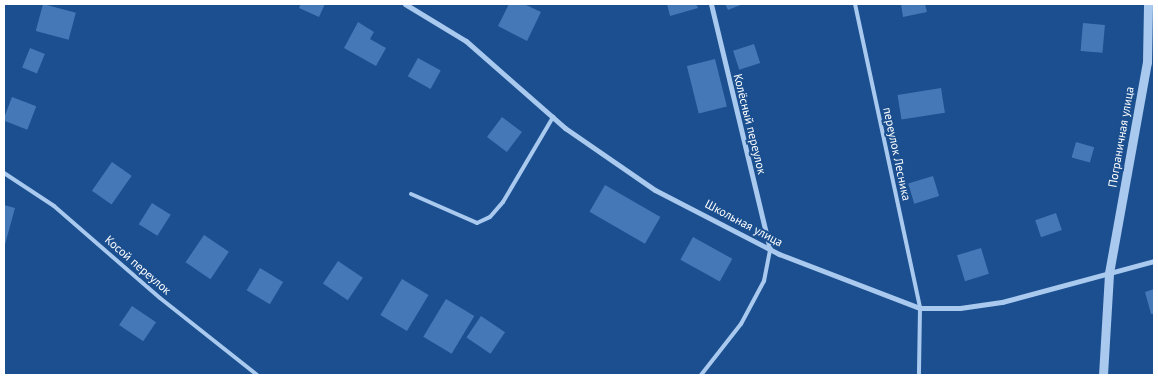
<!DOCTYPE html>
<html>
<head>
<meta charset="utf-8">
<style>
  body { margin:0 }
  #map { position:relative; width:1158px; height:379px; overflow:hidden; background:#1b4f8f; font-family:"PT Sans",sans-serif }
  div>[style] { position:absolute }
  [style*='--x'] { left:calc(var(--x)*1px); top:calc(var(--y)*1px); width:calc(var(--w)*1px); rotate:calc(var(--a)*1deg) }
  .building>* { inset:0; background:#4478b7; transform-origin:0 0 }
  .service>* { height:4px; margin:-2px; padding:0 2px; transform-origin:2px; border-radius:2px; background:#a9c9ee }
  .minor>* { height:5px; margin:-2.5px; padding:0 2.5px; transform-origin:2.5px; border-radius:2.5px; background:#a9c9ee }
  .tertiary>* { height:9px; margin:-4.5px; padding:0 4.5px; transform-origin:4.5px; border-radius:4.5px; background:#a9c9ee }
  span { translate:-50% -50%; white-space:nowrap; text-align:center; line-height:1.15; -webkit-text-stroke:4px #1b4f8f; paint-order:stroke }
  .street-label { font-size:12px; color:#fff }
  .frame { position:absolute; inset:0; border:5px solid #fff; pointer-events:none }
</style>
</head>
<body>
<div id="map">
  <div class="building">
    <div style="left:43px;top:4px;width:34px;height:28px;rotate:15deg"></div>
    <div style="clip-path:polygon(301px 4px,325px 4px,319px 17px,299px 8px)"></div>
    <div style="clip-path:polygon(509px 4px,524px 4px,541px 12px,527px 41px,498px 26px)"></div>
    <div style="clip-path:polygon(667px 4px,696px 4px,698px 8px,670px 16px)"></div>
    <div style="clip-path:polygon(725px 4px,743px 4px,728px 10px)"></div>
    <div style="clip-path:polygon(901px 4px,925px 4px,927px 12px,903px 17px)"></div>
    <div style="clip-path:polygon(358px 22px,374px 32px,370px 39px,386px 48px,376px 66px,344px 48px)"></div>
    <div style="left:1083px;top:23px;width:22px;height:28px;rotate:5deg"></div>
    <div style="left:754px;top:44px;width:20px;height:22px;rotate:72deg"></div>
    <div style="left:30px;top:48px;width:16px;height:21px;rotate:22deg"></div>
    <div style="left:418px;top:58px;width:26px;height:21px;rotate:29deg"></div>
    <div style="left:715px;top:59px;width:49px;height:29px;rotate:76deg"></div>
    <div style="left:941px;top:88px;width:25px;height:44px;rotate:81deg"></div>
    <div style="left:12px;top:97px;width:26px;height:25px;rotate:21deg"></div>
    <div style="left:502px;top:117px;width:25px;height:25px;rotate:37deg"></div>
    <div style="left:1076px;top:142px;width:19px;height:16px;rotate:16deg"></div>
    <div style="left:112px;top:162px;width:24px;height:35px;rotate:35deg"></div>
    <div style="left:933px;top:176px;width:21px;height:26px;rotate:73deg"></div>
    <div style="left:605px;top:185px;width:64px;height:31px;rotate:30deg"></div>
    <div style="left:152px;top:203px;width:22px;height:25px;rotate:32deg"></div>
    <div style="clip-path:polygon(4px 205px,15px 208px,4px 248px)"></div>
    <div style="left:1056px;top:213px;width:18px;height:22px;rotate:71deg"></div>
    <div style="left:204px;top:235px;width:30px;height:33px;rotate:34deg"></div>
    <div style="left:693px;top:237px;width:45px;height:26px;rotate:29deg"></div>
    <div style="left:981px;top:248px;width:27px;height:25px;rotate:73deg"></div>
    <div style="left:338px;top:261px;width:30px;height:27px;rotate:34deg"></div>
    <div style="left:260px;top:268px;width:27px;height:26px;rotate:31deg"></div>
    <div style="left:402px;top:279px;width:31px;height:42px;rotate:31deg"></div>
    <div style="clip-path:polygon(1154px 289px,1154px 314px,1151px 314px,1145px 292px)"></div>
    <div style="left:446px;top:299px;width:33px;height:44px;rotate:31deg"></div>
    <div style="left:132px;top:306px;width:29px;height:23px;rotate:34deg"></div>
    <div style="left:481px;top:316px;width:29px;height:26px;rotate:34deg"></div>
  </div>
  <div class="service">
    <div style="--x:855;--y:4;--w:311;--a:77.9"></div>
    <div style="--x:920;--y:308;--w:67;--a:90.9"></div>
    <div style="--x:4;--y:173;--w:60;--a:33.4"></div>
    <div style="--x:54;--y:206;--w:140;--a:41"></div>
    <div style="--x:160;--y:298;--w:124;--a:38.4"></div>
    <div style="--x:411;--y:194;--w:72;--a:23.7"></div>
    <div style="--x:477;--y:223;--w:14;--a:-25"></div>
    <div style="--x:490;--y:217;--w:20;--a:-49"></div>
    <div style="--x:503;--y:202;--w:99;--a:-59.5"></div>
    <div style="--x:701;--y:375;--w:65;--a:-51.9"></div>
    <div style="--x:741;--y:324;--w:49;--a:-61.9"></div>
    <div style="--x:764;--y:281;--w:33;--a:-79"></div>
  </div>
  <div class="minor">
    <div style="--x:405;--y:4;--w:71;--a:31.2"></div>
    <div style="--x:466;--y:41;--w:132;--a:41.3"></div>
    <div style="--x:565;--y:128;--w:109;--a:34.6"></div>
    <div style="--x:655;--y:190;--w:140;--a:27.3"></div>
    <div style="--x:779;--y:254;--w:151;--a:21"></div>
    <div style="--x:920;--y:308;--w:40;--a:0"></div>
    <div style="--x:960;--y:308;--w:42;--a:-8.1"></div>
    <div style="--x:1002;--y:302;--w:157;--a:-15.1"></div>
    <div style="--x:711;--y:4;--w:252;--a:76.5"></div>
  </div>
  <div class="tertiary">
    <div style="--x:1103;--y:375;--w:102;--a:-86.6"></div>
    <div style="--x:1109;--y:273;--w:214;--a:-79.8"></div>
    <div style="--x:1147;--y:62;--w:58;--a:-89"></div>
  </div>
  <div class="street-label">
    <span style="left:750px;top:124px;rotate:76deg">Колёсный переулок</span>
    <span style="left:1121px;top:137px;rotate:-80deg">Пограничная улица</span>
    <span style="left:897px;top:154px;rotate:78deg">переулок Лесника</span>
    <span style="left:744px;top:223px;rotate:28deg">Школьная улица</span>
    <span style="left:138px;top:265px;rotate:41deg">Косой переулок</span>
  </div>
  <div class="frame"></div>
</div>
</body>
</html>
